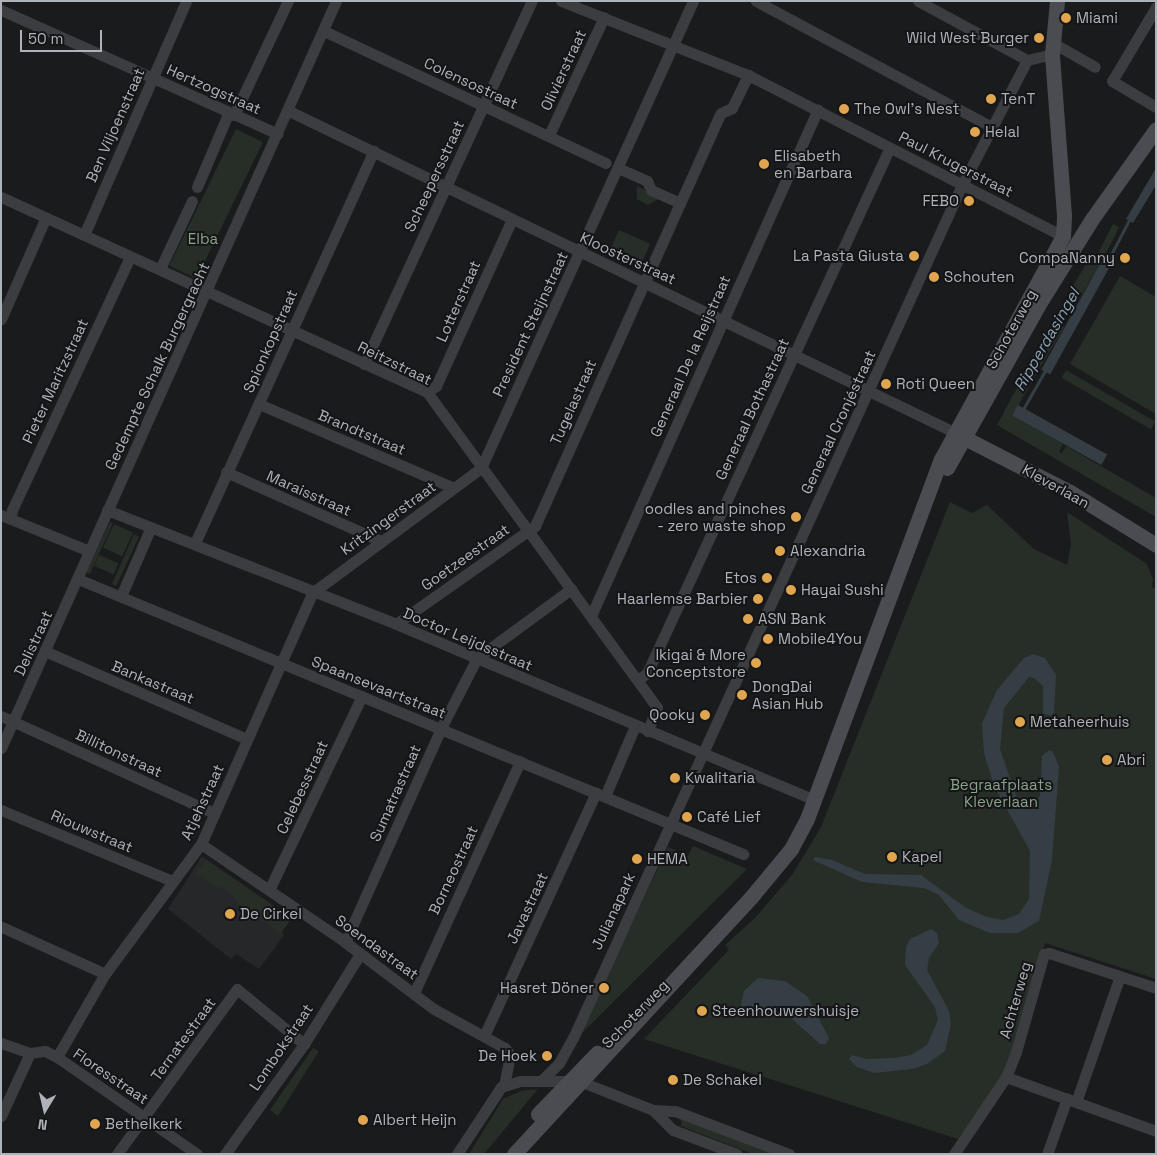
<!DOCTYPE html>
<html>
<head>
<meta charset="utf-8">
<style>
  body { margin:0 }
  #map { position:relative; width:1157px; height:1155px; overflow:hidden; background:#1a1b1c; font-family:"Space Grotesk",sans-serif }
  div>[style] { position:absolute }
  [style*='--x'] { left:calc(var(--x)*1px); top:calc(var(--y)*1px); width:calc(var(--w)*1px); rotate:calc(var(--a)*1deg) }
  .built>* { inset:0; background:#262729 }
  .green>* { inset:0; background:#272e27; transform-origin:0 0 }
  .water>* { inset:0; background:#353e44; transform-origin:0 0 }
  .stream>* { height:3px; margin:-1.5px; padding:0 1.5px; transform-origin:1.5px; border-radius:1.5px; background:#353e44 }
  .minor>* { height:11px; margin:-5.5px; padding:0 5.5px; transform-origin:5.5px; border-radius:5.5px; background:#3c3d41 }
  .secondary>* { height:15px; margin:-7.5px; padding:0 7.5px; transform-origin:7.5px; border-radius:7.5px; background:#4a4c51 }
  .dots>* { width:14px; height:14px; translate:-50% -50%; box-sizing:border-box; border:2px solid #151517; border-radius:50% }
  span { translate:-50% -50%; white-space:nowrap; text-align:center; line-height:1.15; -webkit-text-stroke:4px #151517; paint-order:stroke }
  .poi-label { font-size:15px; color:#aeb3ba }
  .left { translate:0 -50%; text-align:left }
  .right { translate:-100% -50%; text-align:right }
  .street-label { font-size:15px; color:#aeb3ba }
  .park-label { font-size:15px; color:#88a388 }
  .water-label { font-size:16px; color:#8aa1b1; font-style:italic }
  .frame { position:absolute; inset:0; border:2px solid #aeb3ba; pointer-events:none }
  .north { position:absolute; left:20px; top:1085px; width:50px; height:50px; -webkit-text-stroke:4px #151517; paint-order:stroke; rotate:189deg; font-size:14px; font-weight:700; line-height:20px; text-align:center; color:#aeb3ba }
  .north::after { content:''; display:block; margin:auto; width:18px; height:22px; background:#aeb3ba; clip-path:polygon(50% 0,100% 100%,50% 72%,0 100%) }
  .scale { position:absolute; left:20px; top:30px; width:82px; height:22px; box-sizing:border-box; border:2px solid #aeb3ba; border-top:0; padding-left:6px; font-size:15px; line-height:18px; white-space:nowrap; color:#aeb3ba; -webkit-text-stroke:4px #151517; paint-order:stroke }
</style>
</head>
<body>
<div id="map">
  <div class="built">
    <div style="clip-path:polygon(202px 856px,291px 918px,282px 932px,284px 935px,259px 969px,236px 954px,231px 959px,168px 909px)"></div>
  </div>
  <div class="green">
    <div style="left:236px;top:129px;width:30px;height:152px;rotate:26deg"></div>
    <div style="clip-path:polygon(637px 186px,660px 198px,648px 205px,637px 199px)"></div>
    <div style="left:1113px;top:224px;width:7px;height:32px;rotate:27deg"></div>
    <div style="left:619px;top:230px;width:34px;height:21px;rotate:24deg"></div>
    <div style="left:1091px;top:256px;width:12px;height:47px;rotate:31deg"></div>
    <div style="clip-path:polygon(1120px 276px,1156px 297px,1156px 414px,1070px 364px)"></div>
    <div style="left:1054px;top:321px;width:12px;height:48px;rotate:31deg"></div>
    <div style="clip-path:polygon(1027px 369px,1036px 374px,1013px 415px,1063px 444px,1059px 452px,1062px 453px,1066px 446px,1156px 498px,1156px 517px,997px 425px)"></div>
    <div style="left:1066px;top:370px;width:103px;height:9px;rotate:30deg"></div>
    <div style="clip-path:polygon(950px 502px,972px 513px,987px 505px,1034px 549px,1067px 565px,1071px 544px,1067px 512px,1147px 564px,1153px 579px,1152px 587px,1156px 589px,1156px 979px,1045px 943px,1013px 1052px,996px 1087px,958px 1139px,644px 1039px,725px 954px,729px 949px,725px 945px,755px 918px,792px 875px,821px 827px)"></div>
    <div style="clip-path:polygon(110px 522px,113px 523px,90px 574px,86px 573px)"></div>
    <div style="left:114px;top:524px;width:21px;height:26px;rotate:25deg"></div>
    <div style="clip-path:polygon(134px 534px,139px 537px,116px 586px,112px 584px)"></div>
    <div style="left:99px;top:555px;width:21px;height:12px;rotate:23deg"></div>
    <div style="clip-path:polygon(693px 846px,747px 869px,578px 1037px,668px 847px,688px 856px)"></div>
    <div style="clip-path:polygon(206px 860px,292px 918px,281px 933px,236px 902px,237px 900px,223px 887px,218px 888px,196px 873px)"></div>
    <div style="clip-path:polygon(313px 1048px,319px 1051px,278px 1116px,270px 1110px)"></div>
    <div style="clip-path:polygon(538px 1089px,484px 1154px,469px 1154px,503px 1099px,521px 1091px)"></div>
    <div style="clip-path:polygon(681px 1118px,779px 1154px,753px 1154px,681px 1126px)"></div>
  </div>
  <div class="water">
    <div style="clip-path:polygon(1156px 168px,1156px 185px,1133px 223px,1126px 219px)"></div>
    <div style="left:1101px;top:262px;width:10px;height:123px;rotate:29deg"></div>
    <div style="left:1018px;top:405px;width:102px;height:12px;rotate:29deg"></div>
    <div style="clip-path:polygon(1033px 654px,1045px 658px,1056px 675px,1054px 712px,1052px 716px,1043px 714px,1043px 686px,1034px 678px,1029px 677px,1004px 708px,1000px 749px,1017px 798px,1027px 805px,1038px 800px,1040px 795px,1042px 756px,1049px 750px,1053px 752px,1059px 767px,1052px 860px,1039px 921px,1018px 933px,990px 933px,959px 920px,939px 895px,924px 888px,862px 882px,813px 860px,815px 857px,832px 860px,865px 874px,921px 875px,966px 908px,987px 917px,1003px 920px,1019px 914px,1029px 899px,1030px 851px,994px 786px,984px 753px,982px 723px,997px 690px,1024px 658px)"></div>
    <div style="clip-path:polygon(931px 929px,937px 933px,939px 943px,929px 958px,927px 970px,949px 1011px,951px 1024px,945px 1051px,927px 1064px,912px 1069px,874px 1073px,857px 1067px,849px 1059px,852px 1055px,867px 1059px,894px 1058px,911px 1055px,927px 1045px,938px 1020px,935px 1007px,905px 965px,906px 947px,910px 939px)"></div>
    <div style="clip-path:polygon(758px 978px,785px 981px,807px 996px,829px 1038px,826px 1044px,820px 1044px,781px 1009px,740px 1009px,744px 991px)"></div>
  </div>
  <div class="stream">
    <div style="--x:1104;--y:268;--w:56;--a:-62.5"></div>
    <div style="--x:1022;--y:411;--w:48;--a:-60.3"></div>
  </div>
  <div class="minor">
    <div style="--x:561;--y:1;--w:201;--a:21.6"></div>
    <div style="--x:748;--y:75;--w:354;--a:27.1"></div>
    <div style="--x:756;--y:1;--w:268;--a:28.1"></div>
    <div style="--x:918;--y:1;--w:124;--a:28.4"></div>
    <div style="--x:1156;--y:7;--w:86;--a:120.7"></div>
    <div style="--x:1112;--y:81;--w:51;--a:30.6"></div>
    <div style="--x:1;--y:10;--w:303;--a:24.1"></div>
    <div style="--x:324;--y:31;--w:311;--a:25.1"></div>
    <div style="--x:1053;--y:43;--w:48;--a:29.7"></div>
    <div style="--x:289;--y:111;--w:738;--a:25.77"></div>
    <div style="--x:234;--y:115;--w:126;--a:-64.7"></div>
    <div style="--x:549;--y:135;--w:130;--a:-65"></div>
    <div style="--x:618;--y:168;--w:32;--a:24"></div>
    <div style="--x:647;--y:181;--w:10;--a:66"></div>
    <div style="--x:651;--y:190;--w:32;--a:24"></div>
    <div style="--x:197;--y:187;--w:79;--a:-67"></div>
    <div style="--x:1;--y:197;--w:469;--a:24.6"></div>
    <div style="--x:427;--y:392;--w:390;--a:53.9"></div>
    <div style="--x:657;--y:707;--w:26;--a:111"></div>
    <div style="--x:84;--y:235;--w:255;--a:-66.4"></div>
    <div style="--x:160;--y:269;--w:75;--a:-64.8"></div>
    <div style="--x:1;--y:319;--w:111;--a:-66.2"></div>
    <div style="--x:364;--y:364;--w:400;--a:-65.2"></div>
    <div style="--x:427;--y:392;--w:11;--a:-34"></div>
    <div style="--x:436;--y:386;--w:183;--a:-65.5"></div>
    <div style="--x:259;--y:404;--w:212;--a:23.3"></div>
    <div style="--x:226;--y:472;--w:170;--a:24"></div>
    <div style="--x:107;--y:510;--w:311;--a:21.5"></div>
    <div style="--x:396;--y:624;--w:454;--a:22.8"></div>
    <div style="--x:1;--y:515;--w:95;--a:22.2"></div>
    <div style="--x:11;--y:519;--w:9;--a:-84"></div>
    <div style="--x:12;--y:510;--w:279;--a:-65"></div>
    <div style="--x:195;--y:543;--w:431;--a:-65.5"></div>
    <div style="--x:78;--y:579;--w:720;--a:22.47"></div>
    <div style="--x:121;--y:596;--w:75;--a:-66.5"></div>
    <div style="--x:591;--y:616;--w:555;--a:-65.88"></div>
    <div style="--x:396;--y:624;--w:170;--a:-35.2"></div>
    <div style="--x:535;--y:526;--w:453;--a:-65.8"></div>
    <div style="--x:721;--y:113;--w:12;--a:-24"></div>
    <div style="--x:732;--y:108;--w:37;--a:-64"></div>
    <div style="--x:47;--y:652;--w:218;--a:23.5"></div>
    <div style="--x:638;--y:680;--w:11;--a:-38"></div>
    <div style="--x:647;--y:673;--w:579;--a:-65.2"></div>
    <div style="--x:1;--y:716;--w:234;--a:24.5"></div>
    <div style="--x:1;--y:748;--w:819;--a:-65.85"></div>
    <div style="--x:605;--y:796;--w:76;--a:-66.8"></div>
    <div style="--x:1;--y:810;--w:185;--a:22.5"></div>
    <div style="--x:201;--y:844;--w:174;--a:34.2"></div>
    <div style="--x:345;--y:942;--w:111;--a:37"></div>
    <div style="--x:434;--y:1009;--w:81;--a:28.8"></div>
    <div style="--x:505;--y:1048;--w:9;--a:54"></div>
    <div style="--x:510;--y:1055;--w:31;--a:101"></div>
    <div style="--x:269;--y:890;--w:215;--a:-64.4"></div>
    <div style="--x:2;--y:927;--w:113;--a:24.5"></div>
    <div style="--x:345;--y:942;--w:235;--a:-65.8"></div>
    <div style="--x:441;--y:728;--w:79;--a:-62.8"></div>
    <div style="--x:477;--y:658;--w:117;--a:-36.3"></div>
    <div style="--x:414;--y:993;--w:255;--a:-65.4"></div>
    <div style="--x:484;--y:1036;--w:268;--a:-65.3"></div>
    <div style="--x:1;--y:1043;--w:31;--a:19"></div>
    <div style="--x:30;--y:1053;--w:15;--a:-8"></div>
    <div style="--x:45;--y:1051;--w:13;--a:27"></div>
    <div style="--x:57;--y:1057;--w:170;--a:34.7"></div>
    <div style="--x:57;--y:1057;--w:96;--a:-60"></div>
    <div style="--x:105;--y:974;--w:162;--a:-53.6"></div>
    <div style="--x:201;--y:844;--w:274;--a:-66.1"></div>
    <div style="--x:312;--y:593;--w:210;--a:-36.5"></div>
    <div style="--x:481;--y:468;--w:513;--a:-65.58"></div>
    <div style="--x:1006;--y:1077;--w:159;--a:19.8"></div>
    <div style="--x:542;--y:1080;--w:24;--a:-45"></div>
    <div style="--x:559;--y:1063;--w:29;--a:-61"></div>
    <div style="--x:573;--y:1038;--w:938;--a:-65.49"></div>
    <div style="--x:962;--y:185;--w:141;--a:-62.5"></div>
    <div style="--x:1027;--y:60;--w:26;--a:-13"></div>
    <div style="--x:582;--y:1082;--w:76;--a:21.5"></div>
    <div style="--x:653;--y:1110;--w:22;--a:3"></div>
    <div style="--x:675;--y:1111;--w:122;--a:20.7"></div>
    <div style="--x:1076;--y:1102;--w:133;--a:-70.8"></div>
    <div style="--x:653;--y:1110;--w:28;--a:45"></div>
    <div style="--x:673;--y:1130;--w:68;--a:20.6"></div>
    <div style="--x:1;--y:1116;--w:69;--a:-65.3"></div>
    <div style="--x:117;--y:1154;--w:204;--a:-54"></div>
    <div style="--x:237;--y:989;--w:87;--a:39.4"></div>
    <div style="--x:225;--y:1154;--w:135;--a:-54.3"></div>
    <div style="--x:304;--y:1044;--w:106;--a:-58.1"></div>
    <div style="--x:457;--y:1154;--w:80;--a:-56.7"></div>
    <div style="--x:501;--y:1087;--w:21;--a:-17"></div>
    <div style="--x:521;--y:1081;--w:52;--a:0"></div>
    <div style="--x:954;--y:1154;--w:93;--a:-56"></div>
    <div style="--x:1006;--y:1077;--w:27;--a:-68"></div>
    <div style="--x:1016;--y:1052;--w:102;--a:-74.1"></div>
    <div style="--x:1044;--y:954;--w:5;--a:-11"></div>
    <div style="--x:1049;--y:953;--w:113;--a:18.1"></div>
    <div style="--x:1047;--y:1154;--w:59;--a:-70.3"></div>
  </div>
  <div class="secondary">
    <div style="--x:955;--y:433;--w:129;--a:27.2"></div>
    <div style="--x:1070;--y:492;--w:101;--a:31.6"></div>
    <div style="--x:947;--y:468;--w:194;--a:-60.7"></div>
    <div style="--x:1042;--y:299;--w:94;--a:-58"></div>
    <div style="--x:1092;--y:219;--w:110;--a:-54.6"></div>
    <div style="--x:538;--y:1114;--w:85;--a:-46"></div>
    <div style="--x:514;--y:1154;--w:351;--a:-47.3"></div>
    <div style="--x:752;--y:896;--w:61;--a:-50.3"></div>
    <div style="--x:791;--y:849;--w:34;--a:-62"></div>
    <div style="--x:807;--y:819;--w:384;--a:-69.6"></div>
    <div style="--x:941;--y:459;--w:254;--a:-61.3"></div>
    <div style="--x:1063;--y:236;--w:21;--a:-87"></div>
    <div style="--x:1064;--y:215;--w:161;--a:-94.3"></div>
    <div style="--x:1052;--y:54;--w:53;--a:-84.6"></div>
  </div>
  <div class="dots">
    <div style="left:1066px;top:18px;background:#e0a64f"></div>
    <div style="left:1039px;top:38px;background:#e0a64f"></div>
    <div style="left:991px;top:99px;background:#e0a64f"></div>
    <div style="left:844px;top:109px;background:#e0a64f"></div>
    <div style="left:975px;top:132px;background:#e0a64f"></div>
    <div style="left:764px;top:164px;background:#e0a64f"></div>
    <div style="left:969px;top:201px;background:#e0a64f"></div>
    <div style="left:914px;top:256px;background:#e0a64f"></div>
    <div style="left:1125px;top:258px;background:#e0a64f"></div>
    <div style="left:934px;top:277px;background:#e0a64f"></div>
    <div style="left:886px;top:384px;background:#e0a64f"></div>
    <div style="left:796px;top:517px;background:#e0a64f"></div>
    <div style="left:780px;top:551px;background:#e0a64f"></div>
    <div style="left:767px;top:578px;background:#e0a64f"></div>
    <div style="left:791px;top:590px;background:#e0a64f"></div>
    <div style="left:758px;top:599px;background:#e0a64f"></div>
    <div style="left:748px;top:619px;background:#e0a64f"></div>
    <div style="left:768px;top:639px;background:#e0a64f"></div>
    <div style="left:756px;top:663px;background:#e0a64f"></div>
    <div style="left:742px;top:695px;background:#e0a64f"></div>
    <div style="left:705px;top:715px;background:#e0a64f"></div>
    <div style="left:1020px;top:722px;background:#e0a64f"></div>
    <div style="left:1107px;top:760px;background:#e0a64f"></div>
    <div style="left:675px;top:778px;background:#e0a64f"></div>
    <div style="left:687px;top:817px;background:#e0a64f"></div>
    <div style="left:892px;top:857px;background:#e0a64f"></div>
    <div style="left:637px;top:859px;background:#e0a64f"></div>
    <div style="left:230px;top:914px;background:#e0a64f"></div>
    <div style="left:604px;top:988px;background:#e0a64f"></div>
    <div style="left:702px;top:1011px;background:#e0a64f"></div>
    <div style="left:547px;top:1056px;background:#e0a64f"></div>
    <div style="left:673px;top:1080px;background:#e0a64f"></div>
    <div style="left:363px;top:1120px;background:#e0a64f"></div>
    <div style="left:95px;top:1124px;background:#e0a64f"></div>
  </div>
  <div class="poi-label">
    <span class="left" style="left:1076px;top:18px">Miami</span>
    <span class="right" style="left:1029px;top:38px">Wild West Burger</span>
    <span class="left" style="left:1001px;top:99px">TenT</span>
    <span class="left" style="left:854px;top:109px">The Owl’s Nest</span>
    <span class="left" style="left:985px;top:132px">Helal</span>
    <span class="left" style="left:774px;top:164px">Elisabeth<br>en Barbara</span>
    <span class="right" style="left:959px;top:201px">FEBO</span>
    <span class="right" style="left:904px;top:256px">La Pasta Giusta</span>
    <span class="right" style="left:1115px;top:258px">CompaNanny</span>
    <span class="left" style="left:944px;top:277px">Schouten</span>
    <span class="left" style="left:896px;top:384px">Roti Queen</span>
    <span class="right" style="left:786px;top:517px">oodles and pinches<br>- zero waste shop</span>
    <span class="left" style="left:790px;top:551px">Alexandria</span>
    <span class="right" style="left:757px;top:578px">Etos</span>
    <span class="left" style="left:801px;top:590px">Hayai Sushi</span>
    <span class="right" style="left:748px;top:599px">Haarlemse Barbier</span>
    <span class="left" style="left:758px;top:619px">ASN Bank</span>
    <span class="left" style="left:778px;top:639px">Mobile4You</span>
    <span class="right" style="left:746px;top:663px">Ikigai &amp; More<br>Conceptstore</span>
    <span class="left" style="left:752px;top:695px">DongDai<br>Asian Hub</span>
    <span class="right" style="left:695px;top:715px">Qooky</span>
    <span class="left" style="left:1030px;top:722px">Metaheerhuis</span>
    <span class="left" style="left:1117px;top:760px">Abri</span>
    <span class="left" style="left:685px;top:778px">Kwalitaria</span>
    <span class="left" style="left:697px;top:817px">Café Lief</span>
    <span class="left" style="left:902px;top:857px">Kapel</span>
    <span class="left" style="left:647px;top:859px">HEMA</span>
    <span class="left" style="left:240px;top:914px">De Cirkel</span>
    <span class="right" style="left:594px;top:988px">Hasret Döner</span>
    <span class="left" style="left:712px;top:1011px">Steenhouwershuisje</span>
    <span class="right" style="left:537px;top:1056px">De Hoek</span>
    <span class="left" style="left:683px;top:1080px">De Schakel</span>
    <span class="left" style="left:373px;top:1120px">Albert Heijn</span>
    <span class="left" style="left:105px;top:1124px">Bethelkerk</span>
  </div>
  <div class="street-label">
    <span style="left:563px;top:70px;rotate:-65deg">Olivierstraat</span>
    <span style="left:471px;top:83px;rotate:25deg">Colensostraat</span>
    <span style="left:214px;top:89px;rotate:24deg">Hertzogstraat</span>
    <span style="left:115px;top:125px;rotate:-66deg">Ben Viljoenstraat</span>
    <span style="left:956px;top:164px;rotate:27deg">Paul Krugerstraat</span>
    <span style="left:434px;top:176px;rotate:-65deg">Scheepersstraat</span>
    <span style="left:628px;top:258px;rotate:25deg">Kloosterstraat</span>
    <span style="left:458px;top:301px;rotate:-66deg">Lotterstraat</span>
    <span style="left:530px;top:324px;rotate:-65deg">President Steijnstraat</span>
    <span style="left:1011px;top:329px;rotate:-61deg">Schoterweg</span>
    <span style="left:270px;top:341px;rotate:-66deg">Spionkopstraat</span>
    <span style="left:690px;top:356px;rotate:-66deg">Generaal De la Reijstraat</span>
    <span style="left:395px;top:363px;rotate:26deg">Reitzstraat</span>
    <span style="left:157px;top:366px;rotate:-65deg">Gedempte Schalk Burgergracht</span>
    <span style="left:55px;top:381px;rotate:-65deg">Pieter Maritzstraat</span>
    <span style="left:573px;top:402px;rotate:-66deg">Tugelastraat</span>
    <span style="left:752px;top:409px;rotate:-65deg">Generaal Bothastraat</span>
    <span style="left:838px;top:422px;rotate:-65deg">Generaal Cronjéstraat</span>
    <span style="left:362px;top:432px;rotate:23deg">Brandtstraat</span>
    <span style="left:1056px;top:486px;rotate:29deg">Kleverlaan</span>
    <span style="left:309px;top:493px;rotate:24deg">Maraisstraat</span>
    <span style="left:388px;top:518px;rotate:-36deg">Kritzingerstraat</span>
    <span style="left:465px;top:557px;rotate:-35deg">Goetzeestraat</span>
    <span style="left:468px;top:639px;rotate:23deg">Doctor Leijdsstraat</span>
    <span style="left:33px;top:643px;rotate:-65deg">Delistraat</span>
    <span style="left:153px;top:682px;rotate:23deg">Bankastraat</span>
    <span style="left:379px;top:687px;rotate:22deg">Spaansevaartstraat</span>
    <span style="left:119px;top:753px;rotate:25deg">Billitonstraat</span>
    <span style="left:302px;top:787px;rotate:-65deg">Celebesstraat</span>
    <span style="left:395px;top:793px;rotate:-66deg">Sumatrastraat</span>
    <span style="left:202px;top:802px;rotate:-65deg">Atjehstraat</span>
    <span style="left:92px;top:831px;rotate:23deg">Riouwstraat</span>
    <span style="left:453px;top:870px;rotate:-65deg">Borneostraat</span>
    <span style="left:527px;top:908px;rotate:-65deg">Javastraat</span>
    <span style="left:613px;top:911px;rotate:-65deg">Julianapark</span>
    <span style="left:377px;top:947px;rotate:36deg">Soendastraat</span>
    <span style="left:1015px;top:1000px;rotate:-74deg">Achterweg</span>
    <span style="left:635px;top:1014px;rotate:-46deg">Schoterweg</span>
    <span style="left:183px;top:1039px;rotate:-54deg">Ternatestraat</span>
    <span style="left:281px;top:1047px;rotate:-56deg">Lombokstraat</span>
    <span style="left:111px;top:1076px;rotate:34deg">Floresstraat</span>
  </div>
  <div class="park-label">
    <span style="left:203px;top:239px">Elba</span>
    <span style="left:1001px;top:793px">Begraafplaats<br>Kleverlaan</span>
  </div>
  <div class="water-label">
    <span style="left:1047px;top:340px;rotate:-60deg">Ripperdasingel</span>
  </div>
  <div class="frame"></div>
  <div class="north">N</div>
  <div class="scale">50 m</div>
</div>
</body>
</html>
